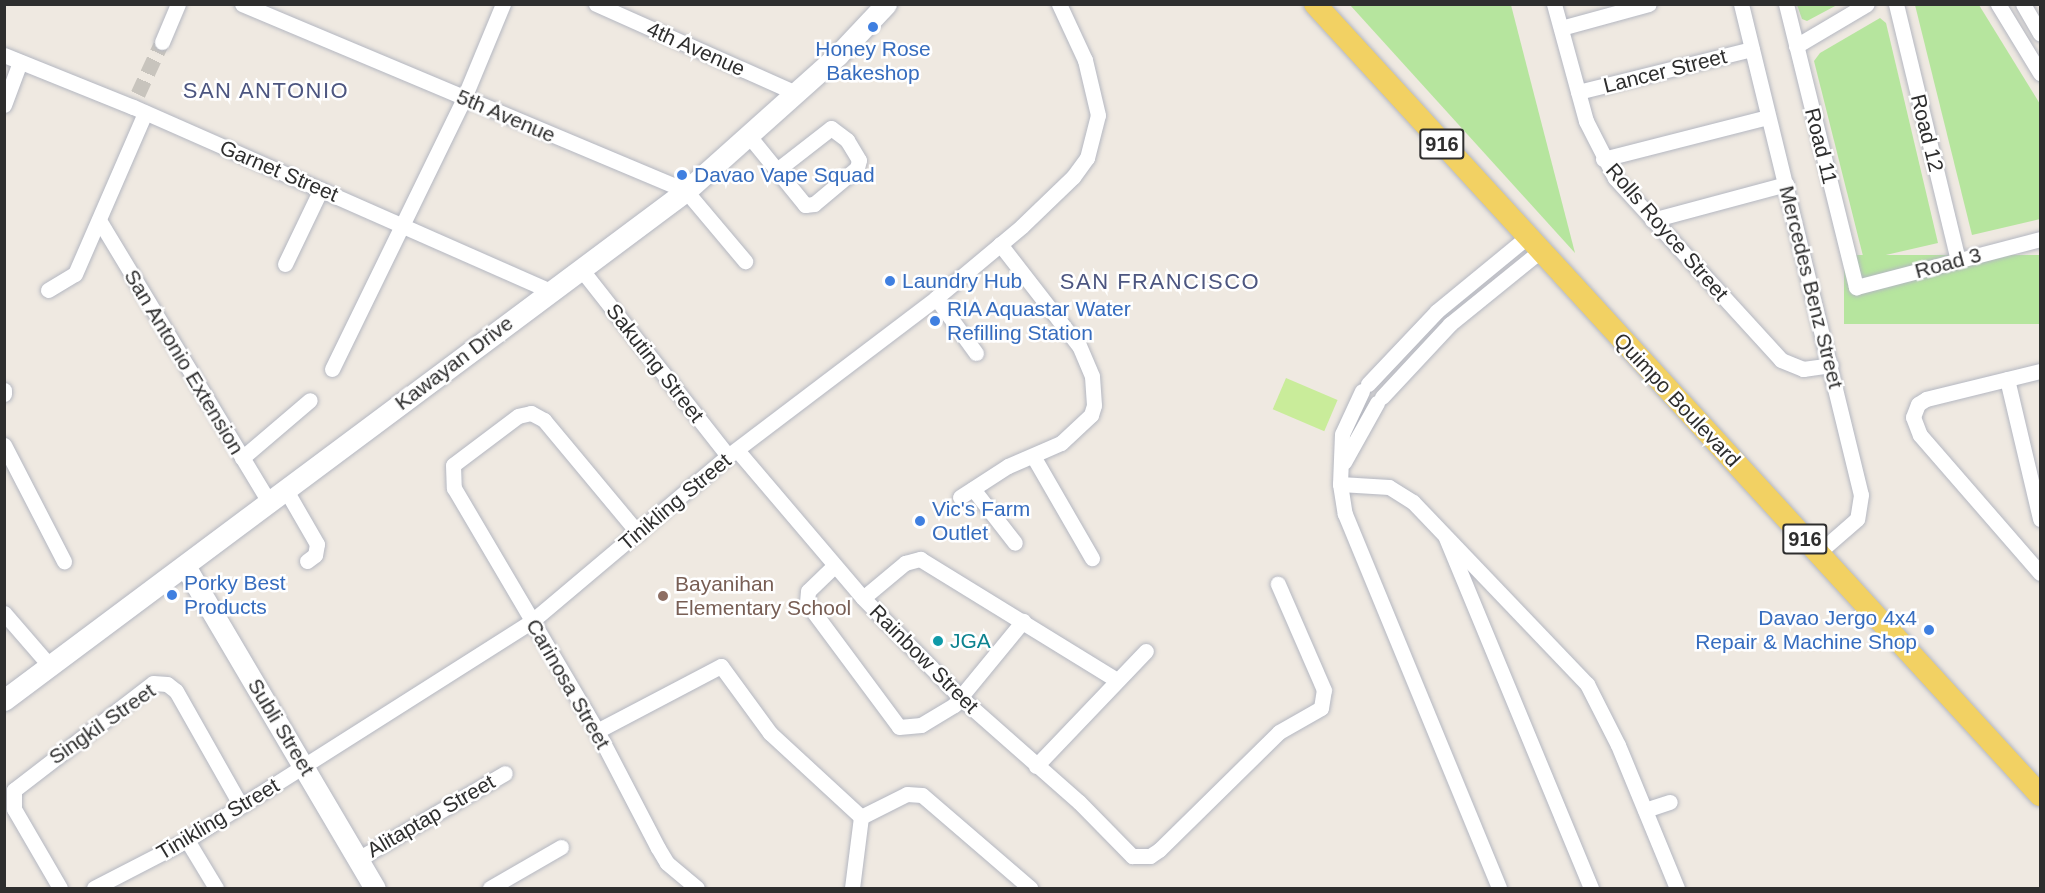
<!DOCTYPE html>
<html>
<head>
<meta charset="utf-8">
<style>
  body { margin:0 }
  #map { position:relative; width:2045px; height:893px; overflow:hidden; background:#efe9e1; font-family:Helvetica,sans-serif }
  div>[style] { position:absolute }
  [style*='--x'] { left:calc(var(--x)*1px); top:calc(var(--y)*1px); width:calc(var(--w)*1px); rotate:calc(var(--a)*1deg) }
  .green>* { inset:0; background:#b6e59e; transform-origin:0 0 }
  .pitch>* { inset:0; background:#c9ec9a; transform-origin:0 0 }
  .street-tunnel>* { height:15px; margin-top:-7.5px; transform-origin:0; background:repeating-linear-gradient(90deg,#c8c4bd 0 15px,transparent 0 23px) }
  .roads { filter:drop-shadow(0 0 2px #b4b7c1) drop-shadow(0 0 2px #b4b7c1) }
  .street>* { height:15px; margin:-7.5px; padding:0 7.5px; transform-origin:7.5px; border-radius:7.5px; background:#fff }
  .secondary>* { height:21px; margin:-10.5px; padding:0 10.5px; transform-origin:10.5px; border-radius:10.5px; background:#fff }
  .primary>* { height:22px; margin:-11px; padding:0 11px; transform-origin:11px; border-radius:11px; background:#f2d163 }
  .dots>* { width:16px; height:16px; translate:-50% -50%; box-sizing:border-box; border:3px solid #fff; border-radius:50% }
  span { translate:-50% -50%; white-space:nowrap; text-align:center; line-height:1.15; -webkit-text-stroke:5px #fff; paint-order:stroke }
  .shield-label span { padding:2px 4px; background:#fff; border:2px solid; border-radius:4px; -webkit-text-stroke-width:0 }
  .shield-label { font-size:20px; color:#2e2e2e; font-weight:700 }
  .street-label { font-size:21px; color:#2e2e2e }
  .shop-label { font-size:21px; color:#366cbe }
  .left { translate:0 -50%; text-align:left }
  .right { translate:-100% -50%; text-align:right }
  .education-label { font-size:21px; color:#785e54 }
  .culture-label { font-size:21px; color:#0d838f }
  .neighbourhood-label { font-size:22px; color:#4d5680; letter-spacing:1.5px }
  .frame { position:absolute; inset:0; border:6px solid #2e2e2e; pointer-events:none }
</style>
</head>
<body>
<div id="map">
  <div class="green">
    <div style="clip-path:polygon(1350px 5px,1511px 5px,1575px 253px)"></div>
    <div style="clip-path:polygon(1797px 5px,1797px 4px,1837px 5px,1807px 21px,1802px 19px)"></div>
    <div style="clip-path:polygon(1915px 5px,1979px 5px,2040px 104px,2040px 219px,1972px 235px)"></div>
    <div style="clip-path:polygon(1880px 18px,1886px 23px,1938px 243px,1864px 260px,1814px 61px,1820px 53px)"></div>
    <div style="left:2040px;top:255px;width:69px;height:196px;rotate:90deg"></div>
  </div>
  <div class="pitch">
    <div style="left:1286px;top:378px;width:56px;height:34px;rotate:23deg"></div>
  </div>
  <div class="street-tunnel">
    <div style="--x:138;--y:94;--w:57;--a:-65.2"></div>
  </div>
  <div class="roads">
    <div class="street">
      <div style="--x:242;--y:4;--w:482;--a:22.8"></div>
      <div style="--x:686;--y:191;--w:92;--a:49.9"></div>
      <div style="--x:596;--y:4;--w:219;--a:24"></div>
      <div style="--x:1554;--y:4;--w:121;--a:74.7"></div>
      <div style="--x:1586;--y:121;--w:64;--a:63"></div>
      <div style="--x:1615;--y:178;--w:246;--a:47.6"></div>
      <div style="--x:1781;--y:360;--w:24;--a:22"></div>
      <div style="--x:1803;--y:369;--w:28;--a:-8"></div>
      <div style="--x:1741;--y:4;--w:505;--a:76.27"></div>
      <div style="--x:1861;--y:495;--w:24;--a:99"></div>
      <div style="--x:1857;--y:519;--w:52;--a:138.9"></div>
      <div style="--x:1786;--y:4;--w:292;--a:76.1"></div>
      <div style="--x:1856;--y:287;--w:190;--a:-14.6"></div>
      <div style="--x:1896;--y:4;--w:264;--a:76.4"></div>
      <div style="--x:1998;--y:4;--w:81;--a:58.7"></div>
      <div style="--x:2023;--y:4;--w:34;--a:60"></div>
      <div style="--x:1561;--y:28;--w:91;--a:-15.3"></div>
      <div style="--x:162;--y:42;--w:41;--a:-67.2"></div>
      <div style="--x:1796;--y:46;--w:82;--a:-30.6"></div>
      <div style="--x:4;--y:55;--w:139;--a:22"></div>
      <div style="--x:133;--y:107;--w:457;--a:23.8"></div>
      <div style="--x:1578;--y:92;--w:179;--a:-13.9"></div>
      <div style="--x:4;--y:105;--w:46;--a:-69.6"></div>
      <div style="--x:749;--y:136;--w:89;--a:50.9"></div>
      <div style="--x:805;--y:205;--w:9;--a:-6"></div>
      <div style="--x:814;--y:204;--w:56;--a:-39.9"></div>
      <div style="--x:857;--y:168;--w:8;--a:-76"></div>
      <div style="--x:859;--y:160;--w:23;--a:-121"></div>
      <div style="--x:847;--y:140;--w:20;--a:-143"></div>
      <div style="--x:831;--y:128;--w:68;--a:142.1"></div>
      <div style="--x:1603;--y:159;--w:170;--a:-14.3"></div>
      <div style="--x:99;--y:220;--w:332;--a:58.9"></div>
      <div style="--x:1652;--y:220;--w:139;--a:-15"></div>
      <div style="--x:285;--y:264;--w:83;--a:-64.4"></div>
      <div style="--x:581;--y:269;--w:238;--a:51.8"></div>
      <div style="--x:48;--y:290;--w:31;--a:-31"></div>
      <div style="--x:75;--y:274;--w:176;--a:-66.5"></div>
      <div style="--x:936;--y:298;--w:68;--a:54"></div>
      <div style="--x:332;--y:369;--w:301;--a:-64"></div>
      <div style="--x:464;--y:98;--w:102;--a:-67.5"></div>
      <div style="--x:2040;--y:371;--w:117;--a:166.2"></div>
      <div style="--x:1926;--y:399;--w:9;--a:148"></div>
      <div style="--x:1918;--y:404;--w:14;--a:111"></div>
      <div style="--x:1913;--y:417;--w:19;--a:69"></div>
      <div style="--x:1920;--y:435;--w:183;--a:49"></div>
      <div style="--x:2007;--y:379;--w:144;--a:76.7"></div>
      <div style="--x:1368;--y:384;--w:100;--a:-46.6"></div>
      <div style="--x:1437;--y:311;--w:117;--a:-39.4"></div>
      <div style="--x:4;--y:390;--w:4;--a:90"></div>
      <div style="--x:1362;--y:391;--w:47;--a:114.9"></div>
      <div style="--x:1342;--y:434;--w:50;--a:92.3"></div>
      <div style="--x:1340;--y:484;--w:30;--a:81"></div>
      <div style="--x:1345;--y:514;--w:404;--a:67.6"></div>
      <div style="--x:1382;--y:397;--w:100;--a:-47"></div>
      <div style="--x:1450;--y:324;--w:116;--a:-39"></div>
      <div style="--x:4;--y:445;--w:131;--a:62.7"></div>
      <div style="--x:737;--y:450;--w:194;--a:49.6"></div>
      <div style="--x:863;--y:598;--w:140;--a:45.6"></div>
      <div style="--x:961;--y:698;--w:157;--a:41.4"></div>
      <div style="--x:1079;--y:802;--w:76;--a:45.5"></div>
      <div style="--x:1132;--y:856;--w:18;--a:0"></div>
      <div style="--x:1150;--y:856;--w:11;--a:-34"></div>
      <div style="--x:1159;--y:850;--w:168;--a:-44.5"></div>
      <div style="--x:1279;--y:732;--w:48;--a:-29.7"></div>
      <div style="--x:1321;--y:708;--w:18;--a:-81"></div>
      <div style="--x:1324;--y:690;--w:116;--a:-113.5"></div>
      <div style="--x:1033;--y:456;--w:118;--a:60"></div>
      <div style="--x:242;--y:458;--w:89;--a:-40.5"></div>
      <div style="--x:1344;--y:462;--w:68;--a:-60.8"></div>
      <div style="--x:1340;--y:484;--w:49;--a:3.5"></div>
      <div style="--x:1389;--y:487;--w:28;--a:32"></div>
      <div style="--x:1413;--y:502;--w:252;--a:46.3"></div>
      <div style="--x:1587;--y:684;--w:68;--a:63.1"></div>
      <div style="--x:1618;--y:745;--w:155;--a:67.6"></div>
      <div style="--x:973;--y:489;--w:68;--a:52.1"></div>
      <div style="--x:287;--y:492;--w:60;--a:60"></div>
      <div style="--x:317;--y:544;--w:11;--a:100"></div>
      <div style="--x:315;--y:555;--w:10;--a:143"></div>
      <div style="--x:960;--y:497;--w:57;--a:-32.9"></div>
      <div style="--x:1008;--y:466;--w:58;--a:-23.5"></div>
      <div style="--x:1061;--y:443;--w:41;--a:-43"></div>
      <div style="--x:1091;--y:415;--w:10;--a:-73"></div>
      <div style="--x:1094;--y:405;--w:29;--a:-94"></div>
      <div style="--x:1092;--y:376;--w:33;--a:-113"></div>
      <div style="--x:1079;--y:346;--w:129;--a:-127.8"></div>
      <div style="--x:638;--y:533;--w:147;--a:-129.8"></div>
      <div style="--x:544;--y:420;--w:15;--a:-152"></div>
      <div style="--x:531;--y:413;--w:13;--a:167"></div>
      <div style="--x:518;--y:416;--w:81;--a:143"></div>
      <div style="--x:453;--y:465;--w:23;--a:88"></div>
      <div style="--x:454;--y:488;--w:282;--a:59.5"></div>
      <div style="--x:597;--y:731;--w:132;--a:62.5"></div>
      <div style="--x:658;--y:848;--w:17;--a:59"></div>
      <div style="--x:667;--y:863;--w:39;--a:40"></div>
      <div style="--x:1446;--y:538;--w:379;--a:67.5"></div>
      <div style="--x:834;--y:566;--w:36;--a:136"></div>
      <div style="--x:808;--y:591;--w:12;--a:95"></div>
      <div style="--x:807;--y:603;--w:154;--a:53.4"></div>
      <div style="--x:899;--y:727;--w:22;--a:-5"></div>
      <div style="--x:921;--y:725;--w:39;--a:-31"></div>
      <div style="--x:954;--y:705;--w:109;--a:-50.6"></div>
      <div style="--x:863;--y:598;--w:55;--a:-39.8"></div>
      <div style="--x:905;--y:563;--w:16;--a:-15"></div>
      <div style="--x:920;--y:559;--w:229;--a:31.6"></div>
      <div style="--x:4;--y:613;--w:69;--a:49.1"></div>
      <div style="--x:597;--y:731;--w:140;--a:-27.7"></div>
      <div style="--x:721;--y:666;--w:83;--a:53.8"></div>
      <div style="--x:770;--y:733;--w:124;--a:42.7"></div>
      <div style="--x:1036;--y:766;--w:159;--a:-46.3"></div>
      <div style="--x:1645;--y:810;--w:26;--a:-18"></div>
      <div style="--x:861;--y:817;--w:51;--a:-26.6"></div>
      <div style="--x:907;--y:794;--w:15;--a:4"></div>
      <div style="--x:922;--y:795;--w:143;--a:40.7"></div>
      <div style="--x:187;--y:840;--w:56;--a:58.9"></div>
      <div style="--x:358;--y:859;--w:170;--a:-30.3"></div>
      <div style="--x:60;--y:888;--w:91;--a:-120.2"></div>
      <div style="--x:14;--y:809;--w:19;--a:-90"></div>
      <div style="--x:14;--y:790;--w:175;--a:-37.6"></div>
      <div style="--x:153;--y:683;--w:14;--a:4"></div>
      <div style="--x:167;--y:684;--w:11;--a:38"></div>
      <div style="--x:176;--y:691;--w:132;--a:60.5"></div>
      <div style="--x:94;--y:888;--w:105;--a:-27.3"></div>
      <div style="--x:187;--y:840;--w:409;--a:-32.4"></div>
      <div style="--x:532;--y:621;--w:256;--a:-40.1"></div>
      <div style="--x:728;--y:456;--w:261;--a:-37.2"></div>
      <div style="--x:936;--y:298;--w:112;--a:-39.9"></div>
      <div style="--x:1022;--y:226;--w:71;--a:-43.9"></div>
      <div style="--x:1073;--y:177;--w:24;--a:-54"></div>
      <div style="--x:1087;--y:158;--w:44;--a:-75.7"></div>
      <div style="--x:1098;--y:115;--w:57;--a:-103.3"></div>
      <div style="--x:1085;--y:60;--w:62;--a:-114.9"></div>
      <div style="--x:490;--y:888;--w:82;--a:-30"></div>
      <div style="--x:852;--y:888;--w:72;--a:-82.8"></div>
    </div>
    <div class="secondary">
      <div style="--x:185;--y:566;--w:374;--a:59.5"></div>
      <div style="--x:4;--y:700;--w:851;--a:-36.74"></div>
      <div style="--x:686;--y:191;--w:204;--a:-41.8"></div>
      <div style="--x:838;--y:55;--w:70;--a:-46.7"></div>
    </div>
    <div class="primary">
      <div style="--x:1315;--y:4;--w:1073;--a:47.49"></div>
    </div>
  </div>
  <div class="dots">
    <div style="left:873px;top:27px;background:#3f7fe0"></div>
    <div style="left:682px;top:175px;background:#3f7fe0"></div>
    <div style="left:890px;top:281px;background:#3f7fe0"></div>
    <div style="left:935px;top:321px;background:#3f7fe0"></div>
    <div style="left:920px;top:521px;background:#3f7fe0"></div>
    <div style="left:172px;top:595px;background:#3f7fe0"></div>
    <div style="left:663px;top:596px;background:#8d6e63"></div>
    <div style="left:1929px;top:630px;background:#3f7fe0"></div>
    <div style="left:938px;top:641px;background:#0f9aa8"></div>
  </div>
  <div class="shield-label">
    <span style="left:1442px;top:144px">916</span>
    <span style="left:1805px;top:539px">916</span>
  </div>
  <div class="street-label">
    <span style="left:696px;top:49px;rotate:24deg">4th Avenue</span>
    <span style="left:1665px;top:71px;rotate:-14deg">Lancer Street</span>
    <span style="left:506px;top:116px;rotate:23deg">5th Avenue</span>
    <span style="left:1927px;top:133px;rotate:76deg">Road 12</span>
    <span style="left:1821px;top:146px;rotate:76deg">Road 11</span>
    <span style="left:279px;top:171px;rotate:23deg">Garnet Street</span>
    <span style="left:1667px;top:232px;rotate:49deg">Rolls Royce Street</span>
    <span style="left:1948px;top:263px;rotate:-15deg">Road 3</span>
    <span style="left:1811px;top:287px;rotate:76deg">Mercedes Benz Street</span>
    <span style="left:184px;top:362px;rotate:59deg">San Antonio Extension</span>
    <span style="left:454px;top:363px;rotate:-37deg">Kawayan Drive</span>
    <span style="left:655px;top:363px;rotate:52deg">Sakuting Street</span>
    <span style="left:1677px;top:400px;rotate:47deg">Quimpo Boulevard</span>
    <span style="left:675px;top:502px;rotate:-40deg">Tinikling Street</span>
    <span style="left:924px;top:659px;rotate:45deg">Rainbow Street</span>
    <span style="left:568px;top:684px;rotate:60deg">Carinosa Street</span>
    <span style="left:102px;top:724px;rotate:-35deg">Singkil Street</span>
    <span style="left:281px;top:727px;rotate:59deg">Subli Street</span>
    <span style="left:431px;top:816px;rotate:-30deg">Alitaptap Street</span>
    <span style="left:218px;top:819px;rotate:-31deg">Tinikling Street</span>
  </div>
  <div class="shop-label">
    <span style="left:873px;top:61px">Honey Rose<br>Bakeshop</span>
    <span class="left" style="left:694px;top:175px">Davao Vape Squad</span>
    <span class="left" style="left:902px;top:281px">Laundry Hub</span>
    <span class="left" style="left:947px;top:321px">RIA Aquastar Water<br>Refilling Station</span>
    <span class="left" style="left:932px;top:521px">Vic's Farm<br>Outlet</span>
    <span class="left" style="left:184px;top:595px">Porky Best<br>Products</span>
    <span class="right" style="left:1917px;top:630px">Davao Jergo 4x4<br>Repair &amp; Machine Shop</span>
  </div>
  <div class="education-label">
    <span class="left" style="left:675px;top:596px">Bayanihan<br>Elementary School</span>
  </div>
  <div class="culture-label">
    <span class="left" style="left:950px;top:641px">JGA</span>
  </div>
  <div class="neighbourhood-label">
    <span style="left:266px;top:91px">SAN ANTONIO</span>
    <span style="left:1160px;top:282px">SAN FRANCISCO</span>
  </div>
  <div class="frame"></div>
</div>
</body>
</html>
